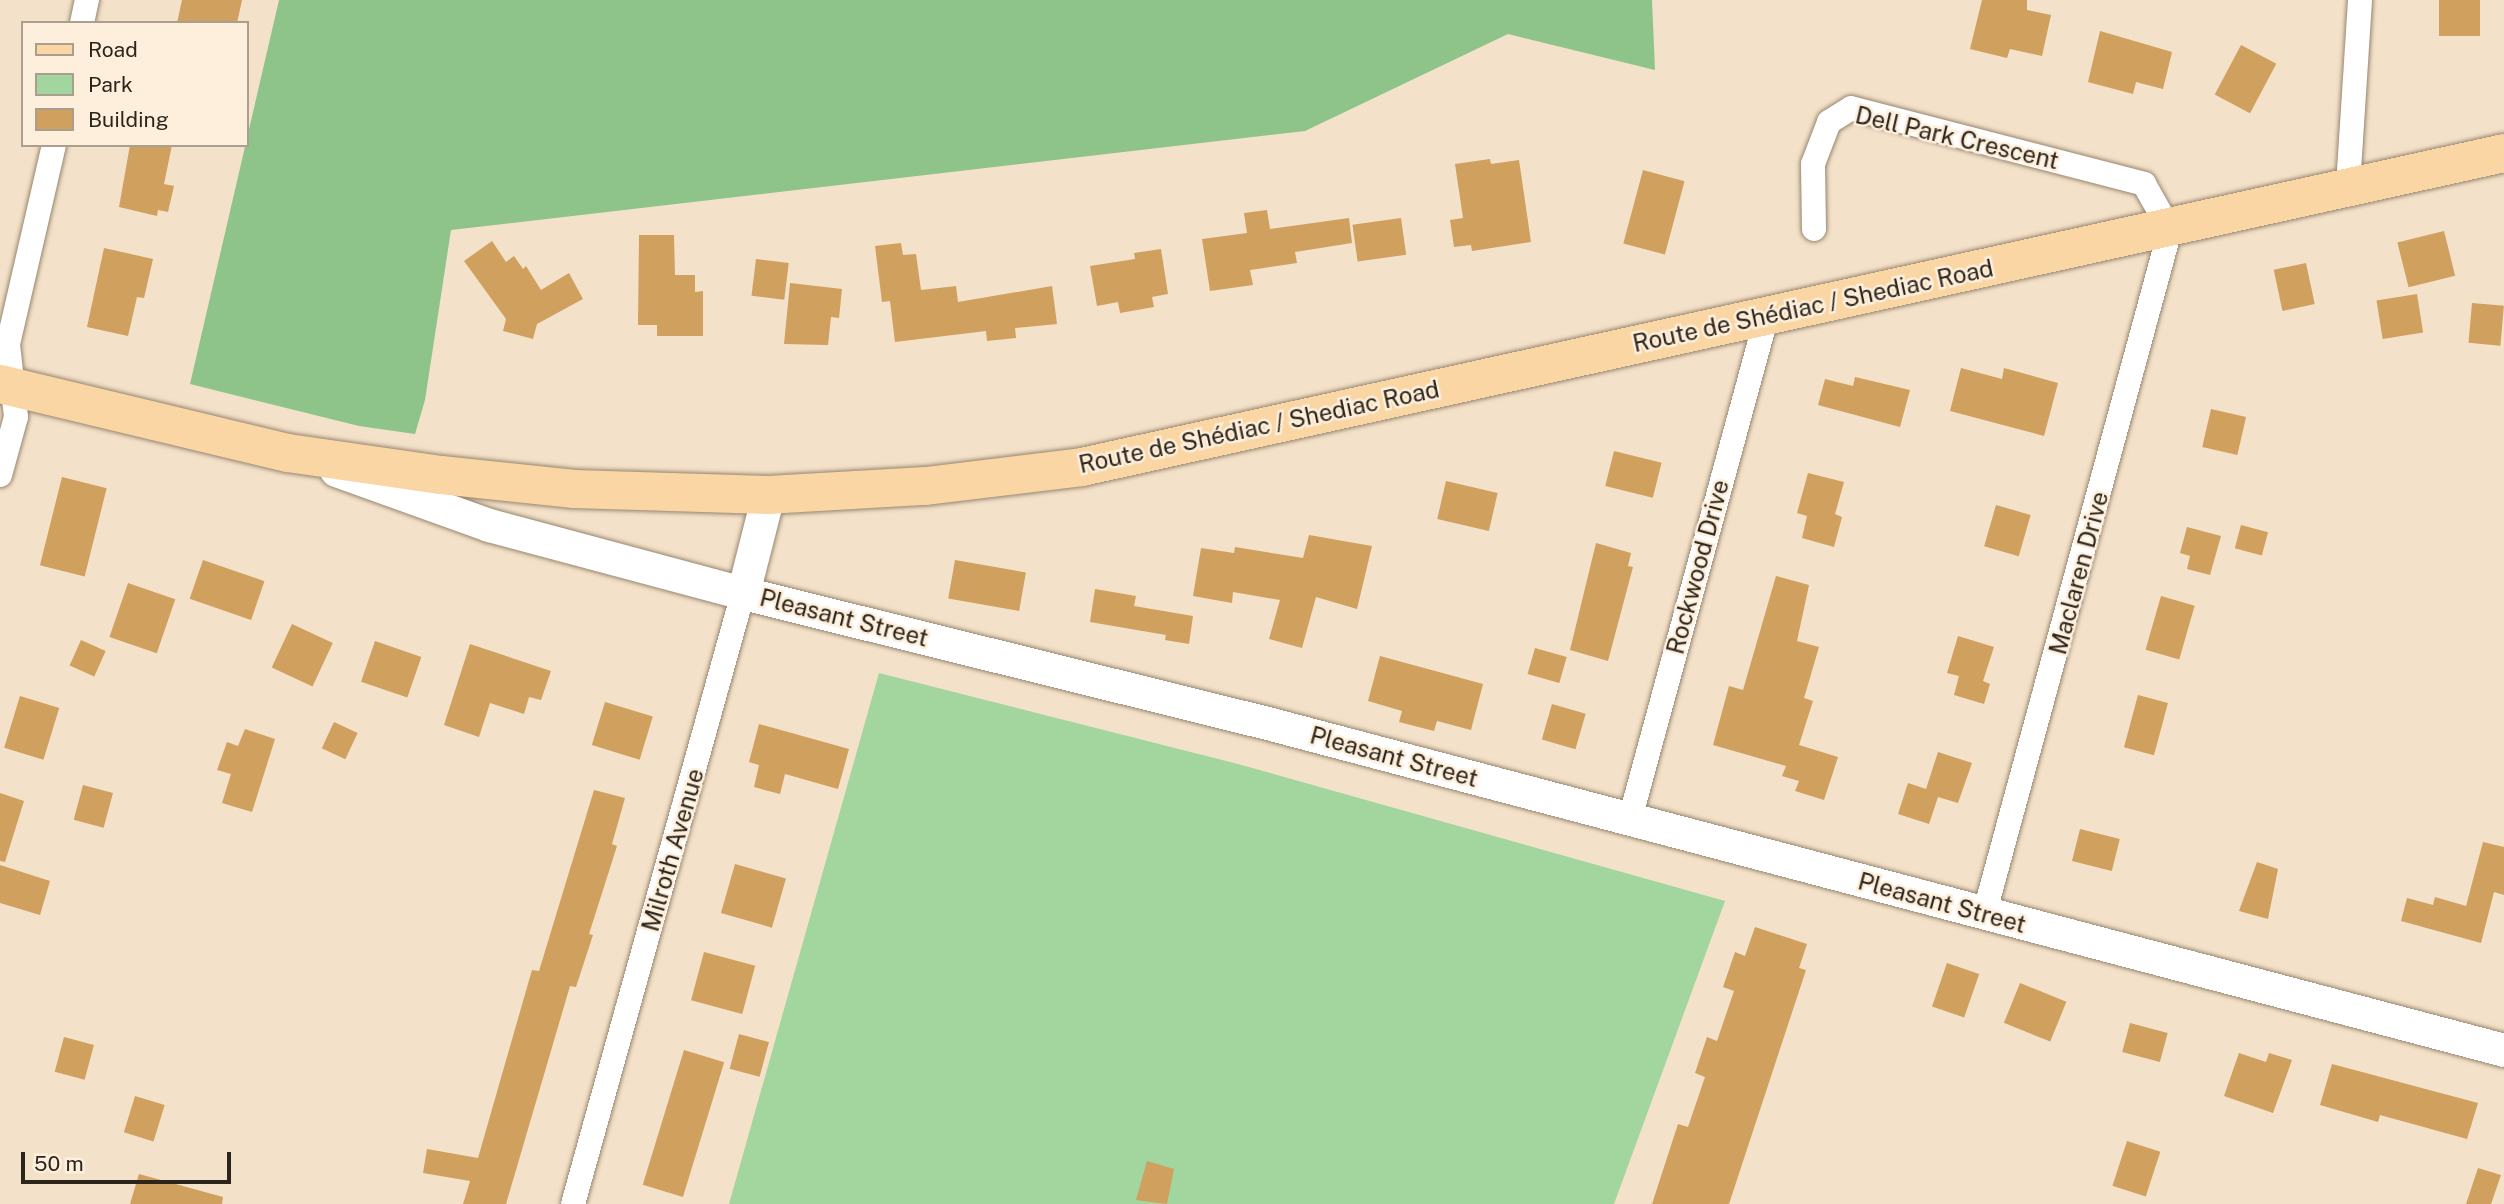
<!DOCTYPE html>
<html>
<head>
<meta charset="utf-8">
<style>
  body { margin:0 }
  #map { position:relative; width:2504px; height:1204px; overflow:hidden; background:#f4e1c9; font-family:"Public Sans",sans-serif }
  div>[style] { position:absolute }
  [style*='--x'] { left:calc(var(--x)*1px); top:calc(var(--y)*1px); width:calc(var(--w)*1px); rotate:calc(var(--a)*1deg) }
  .green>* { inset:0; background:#a3d59e }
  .forest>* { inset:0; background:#8ec489 }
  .building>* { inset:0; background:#cfa05e; transform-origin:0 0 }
  .roads { filter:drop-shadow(0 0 2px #978670) drop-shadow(0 0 2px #978670) }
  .street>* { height:24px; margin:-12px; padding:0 12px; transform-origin:12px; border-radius:12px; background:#fff }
  .secondary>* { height:33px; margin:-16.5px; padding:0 16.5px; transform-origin:16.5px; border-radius:16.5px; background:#fff }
  .primary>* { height:38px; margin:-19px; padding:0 19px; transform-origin:19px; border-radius:19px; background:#f9d6a4 }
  span { translate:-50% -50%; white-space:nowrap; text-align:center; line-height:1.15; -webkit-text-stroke:5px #feefdc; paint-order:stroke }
  .street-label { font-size:24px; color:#2c251c }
  .legend { position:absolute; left:21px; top:21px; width:228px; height:126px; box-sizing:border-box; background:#feefdc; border:2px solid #aa9e8f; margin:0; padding:9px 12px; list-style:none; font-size:21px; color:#2c251c }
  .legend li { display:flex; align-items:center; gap:14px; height:35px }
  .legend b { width:35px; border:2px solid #aa9e8f }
  .scale { position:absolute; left:21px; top:1152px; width:210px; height:32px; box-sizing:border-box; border:4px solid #2c251c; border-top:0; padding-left:9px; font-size:21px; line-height:24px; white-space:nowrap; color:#2c251c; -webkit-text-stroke:5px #feefdc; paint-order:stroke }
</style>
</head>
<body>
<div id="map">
  <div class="green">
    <div style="clip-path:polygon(879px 673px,1238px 764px,1725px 901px,1614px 1204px,729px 1204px)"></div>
  </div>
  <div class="forest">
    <div style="clip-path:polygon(279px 0,1652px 0,1655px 70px,1508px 34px,1305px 131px,451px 230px,425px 400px,415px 434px,359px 426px,190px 384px)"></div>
  </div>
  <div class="building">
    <div style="clip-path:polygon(182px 0,242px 0,237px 23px,177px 23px)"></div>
    <div style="clip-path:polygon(1982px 0,2027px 0,2027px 10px,2051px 15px,2042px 56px,2010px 49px,2007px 58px,1970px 49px)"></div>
    <div style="left:2439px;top:0;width:41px;height:36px"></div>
    <div style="clip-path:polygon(2100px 31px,2172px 52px,2163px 89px,2136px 82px,2133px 94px,2088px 82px)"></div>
    <div style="left:2241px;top:45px;width:40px;height:56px;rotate:28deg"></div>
    <div style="clip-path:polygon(130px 145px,172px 145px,164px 184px,174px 186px,168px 212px,158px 210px,157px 216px,119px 207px)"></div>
    <div style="clip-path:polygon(1490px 159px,1491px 164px,1519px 160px,1531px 242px,1472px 251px,1471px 245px,1454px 247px,1450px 220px,1463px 218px,1455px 164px)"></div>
    <div style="left:1643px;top:170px;width:43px;height:76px;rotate:15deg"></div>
    <div style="clip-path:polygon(1267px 210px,1270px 229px,1349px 218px,1352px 243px,1295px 252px,1297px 263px,1250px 270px,1253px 285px,1210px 291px,1202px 239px,1247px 233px,1244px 213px)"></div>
    <div style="left:1401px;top:218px;width:37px;height:49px;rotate:82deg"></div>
    <div style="left:2444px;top:231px;width:46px;height:48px;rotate:76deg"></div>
    <div style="clip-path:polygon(639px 235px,674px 235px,675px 275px,695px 275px,695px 292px,703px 291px,703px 336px,657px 336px,657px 325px,638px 325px)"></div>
    <div style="clip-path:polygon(492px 241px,506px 262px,514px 256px,523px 269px,526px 266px,541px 290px,569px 273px,583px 299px,537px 324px,533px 339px,503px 331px,506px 319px,464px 261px)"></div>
    <div style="clip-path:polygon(901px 243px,903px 255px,916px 254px,921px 290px,956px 286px,958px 302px,1052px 286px,1057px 324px,1015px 328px,1016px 338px,987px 341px,986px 331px,895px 342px,890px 301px,882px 302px,875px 246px)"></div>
    <div style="clip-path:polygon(104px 248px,153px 259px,144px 298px,137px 297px,128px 336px,87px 327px)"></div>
    <div style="clip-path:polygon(1161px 249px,1168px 294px,1152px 297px,1154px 307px,1120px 313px,1118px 302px,1097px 306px,1090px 266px,1135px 259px,1134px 253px)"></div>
    <div style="left:756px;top:259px;width:33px;height:37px;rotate:7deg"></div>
    <div style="left:2306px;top:263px;width:42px;height:33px;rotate:78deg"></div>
    <div style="clip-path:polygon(790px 283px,842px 289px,839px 318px,831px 317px,828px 345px,784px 344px)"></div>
    <div style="left:2417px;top:294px;width:39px;height:41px;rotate:81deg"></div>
    <div style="left:2472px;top:303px;width:32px;height:40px;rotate:5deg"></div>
    <div style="clip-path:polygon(1961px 368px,2002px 379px,2004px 368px,2058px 383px,2044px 436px,1950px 411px)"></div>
    <div style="clip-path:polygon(1855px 377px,1910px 390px,1900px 427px,1818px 405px,1825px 379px,1853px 386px)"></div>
    <div style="left:2211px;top:409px;width:36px;height:39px;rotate:13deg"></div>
    <div style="left:1614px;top:451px;width:49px;height:36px;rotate:14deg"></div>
    <div style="clip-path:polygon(1808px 473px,1844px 482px,1835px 514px,1842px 517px,1834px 547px,1802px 538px,1807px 516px,1797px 513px)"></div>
    <div style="left:62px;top:477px;width:46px;height:91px;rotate:14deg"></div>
    <div style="left:1446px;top:481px;width:53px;height:39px;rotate:13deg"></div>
    <div style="left:1996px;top:505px;width:36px;height:43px;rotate:16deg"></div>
    <div style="left:2241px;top:525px;width:28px;height:24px;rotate:15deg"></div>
    <div style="clip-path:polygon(2187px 527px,2221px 536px,2210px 575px,2187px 569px,2190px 556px,2180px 553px)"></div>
    <div style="clip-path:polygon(1309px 535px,1372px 546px,1357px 609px,1316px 597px,1302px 648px,1269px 639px,1280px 600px,1233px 592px,1232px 603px,1193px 596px,1201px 548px,1234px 553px,1235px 547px,1303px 558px)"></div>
    <div style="clip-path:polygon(1596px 543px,1631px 553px,1628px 566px,1633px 567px,1608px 661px,1570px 650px)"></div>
    <div style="left:203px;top:560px;width:65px;height:41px;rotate:19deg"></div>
    <div style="left:955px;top:560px;width:72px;height:39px;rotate:10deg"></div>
    <div style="clip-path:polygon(1776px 576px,1809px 585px,1797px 641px,1819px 647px,1804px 698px,1813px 701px,1799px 745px,1838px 757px,1824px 800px,1795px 791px,1799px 781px,1782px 776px,1786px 766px,1713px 745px,1729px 686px,1743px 690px)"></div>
    <div style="left:128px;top:583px;width:50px;height:57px;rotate:19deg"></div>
    <div style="clip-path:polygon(1095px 589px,1136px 596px,1134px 606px,1193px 616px,1189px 644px,1165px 640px,1166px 635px,1090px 622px)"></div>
    <div style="left:2161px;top:596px;width:35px;height:56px;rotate:16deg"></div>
    <div style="left:292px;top:624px;width:45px;height:48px;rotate:25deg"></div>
    <div style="clip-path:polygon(1958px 636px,1994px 647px,1983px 681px,1990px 684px,1984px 704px,1954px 695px,1959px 676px,1947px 673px)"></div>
    <div style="left:81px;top:640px;width:27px;height:28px;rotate:24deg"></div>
    <div style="left:375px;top:641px;width:49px;height:43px;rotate:19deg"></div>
    <div style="clip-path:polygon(470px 644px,551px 671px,541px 700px,529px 697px,524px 714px,490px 703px,479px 737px,444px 725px)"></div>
    <div style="left:1535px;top:648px;width:33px;height:27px;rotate:16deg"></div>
    <div style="clip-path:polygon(1380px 656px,1483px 684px,1471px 730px,1437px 721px,1434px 731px,1399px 722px,1402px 711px,1368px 701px)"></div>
    <div style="left:2138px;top:695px;width:31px;height:54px;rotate:15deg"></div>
    <div style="left:20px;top:696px;width:41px;height:54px;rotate:17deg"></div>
    <div style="left:605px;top:702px;width:50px;height:45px;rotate:17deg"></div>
    <div style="left:1552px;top:704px;width:35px;height:37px;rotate:16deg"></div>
    <div style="left:334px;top:722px;width:26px;height:29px;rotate:25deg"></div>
    <div style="clip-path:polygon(759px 724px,849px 749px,838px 789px,785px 774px,780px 794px,754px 787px,759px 765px,749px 762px)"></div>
    <div style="clip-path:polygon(245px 729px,275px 739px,252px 812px,222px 803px,231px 774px,217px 770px,227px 742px,238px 746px)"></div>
    <div style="clip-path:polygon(1938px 752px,1972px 763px,1958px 803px,1938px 797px,1929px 824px,1898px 814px,1908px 783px,1926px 789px)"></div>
    <div style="left:83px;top:785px;width:31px;height:36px;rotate:15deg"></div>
    <div style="clip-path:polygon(594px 790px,625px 798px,612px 844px,617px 846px,589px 934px,593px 935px,576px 987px,570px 986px,506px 1204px,463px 1204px,470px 1181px,423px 1173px,427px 1149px,478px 1158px,532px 970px,539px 971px)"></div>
    <div style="clip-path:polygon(0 793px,24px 801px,5px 862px,0 861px)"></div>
    <div style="left:2080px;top:829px;width:41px;height:33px;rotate:14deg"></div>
    <div style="clip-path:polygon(2483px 842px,2504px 847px,2504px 895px,2494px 892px,2481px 943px,2401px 921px,2407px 898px,2433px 905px,2435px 897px,2466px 906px)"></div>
    <div style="clip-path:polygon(2257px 862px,2278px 869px,2268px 919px,2239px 911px)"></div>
    <div style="left:735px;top:864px;width:53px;height:51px;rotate:16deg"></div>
    <div style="clip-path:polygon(0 865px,50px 881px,40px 915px,0 903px)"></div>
    <div style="clip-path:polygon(1755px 927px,1807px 944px,1799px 968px,1806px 970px,1729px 1204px,1652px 1204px,1678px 1124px,1688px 1127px,1705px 1077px,1695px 1073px,1707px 1037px,1717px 1041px,1734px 991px,1723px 987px,1735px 952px,1745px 956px)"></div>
    <div style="left:704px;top:952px;width:53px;height:50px;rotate:15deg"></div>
    <div style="left:1947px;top:963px;width:34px;height:46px;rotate:19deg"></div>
    <div style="left:2020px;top:983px;width:50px;height:43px;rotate:22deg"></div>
    <div style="left:2130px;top:1023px;width:39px;height:30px;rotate:15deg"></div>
    <div style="left:739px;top:1034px;width:31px;height:36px;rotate:15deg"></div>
    <div style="left:64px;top:1037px;width:31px;height:36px;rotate:15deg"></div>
    <div style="left:684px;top:1050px;width:42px;height:141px;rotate:17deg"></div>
    <div style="clip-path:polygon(2239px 1053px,2266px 1062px,2269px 1053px,2292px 1060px,2273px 1113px,2224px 1096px)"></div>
    <div style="clip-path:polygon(2332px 1064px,2478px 1103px,2467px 1139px,2380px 1115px,2378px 1122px,2320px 1105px)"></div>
    <div style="left:135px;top:1096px;width:31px;height:38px;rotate:17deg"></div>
    <div style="left:2127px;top:1141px;width:35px;height:47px;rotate:18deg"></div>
    <div style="clip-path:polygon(1147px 1161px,1174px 1169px,1167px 1204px,1136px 1200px)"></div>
    <div style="clip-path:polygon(2478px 1168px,2501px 1175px,2491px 1204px,2466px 1204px)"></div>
    <div style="clip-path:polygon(139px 1174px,223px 1197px,222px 1204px,130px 1204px)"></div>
  </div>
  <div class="roads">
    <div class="street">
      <div style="--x:82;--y:23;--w:24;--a:-78"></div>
      <div style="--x:2348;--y:186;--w:186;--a:-86.3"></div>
      <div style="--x:1814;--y:229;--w:65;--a:-90.9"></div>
      <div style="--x:1813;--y:164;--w:45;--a:-69.1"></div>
      <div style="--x:1829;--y:122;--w:26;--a:-32"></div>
      <div style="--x:1851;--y:108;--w:303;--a:14.5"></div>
      <div style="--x:2144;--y:184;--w:53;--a:60.5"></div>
      <div style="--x:2170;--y:230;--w:710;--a:105.19"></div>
      <div style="--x:0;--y:475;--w:60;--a:-74.6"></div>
      <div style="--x:16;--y:417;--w:73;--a:-96.3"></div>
      <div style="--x:8;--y:344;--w:204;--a:-77"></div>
      <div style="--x:1630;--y:819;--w:522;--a:-74.79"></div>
      <div style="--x:573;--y:1204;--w:634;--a:-74.45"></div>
    </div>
    <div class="secondary">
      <div style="--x:336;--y:470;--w:163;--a:19.8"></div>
      <div style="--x:489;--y:525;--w:263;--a:15"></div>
      <div style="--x:743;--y:593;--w:544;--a:13.93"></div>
      <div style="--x:1271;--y:724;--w:1275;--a:14.81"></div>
      <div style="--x:743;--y:593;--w:101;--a:-75.7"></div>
    </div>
    <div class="primary">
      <div style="--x:0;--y:384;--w:296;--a:13.5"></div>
      <div style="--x:288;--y:453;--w:155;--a:8.2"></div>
      <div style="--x:441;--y:475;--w:134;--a:6"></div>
      <div style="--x:574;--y:489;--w:194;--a:1.8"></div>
      <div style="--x:768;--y:495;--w:158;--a:-3.3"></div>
      <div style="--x:926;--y:486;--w:157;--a:-6.9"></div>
      <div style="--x:1082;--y:467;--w:1456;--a:-12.45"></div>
    </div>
  </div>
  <div class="street-label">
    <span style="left:1957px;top:138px;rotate:13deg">Dell Park Crescent</span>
    <span style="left:1813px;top:306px;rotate:-12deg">Route de Shédiac / Shediac Road</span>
    <span style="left:1259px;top:427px;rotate:-12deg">Route de Shédiac / Shediac Road</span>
    <span style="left:1698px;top:567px;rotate:-75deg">Rockwood Drive</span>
    <span style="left:2079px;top:573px;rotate:-75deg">Maclaren Drive</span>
    <span style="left:844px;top:618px;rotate:14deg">Pleasant Street</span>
    <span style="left:1394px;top:757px;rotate:15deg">Pleasant Street</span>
    <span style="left:673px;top:850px;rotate:-74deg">Milroth Avenue</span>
    <span style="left:1942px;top:903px;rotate:15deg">Pleasant Street</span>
  </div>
  <ul class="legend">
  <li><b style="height:9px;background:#f9d6a4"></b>Road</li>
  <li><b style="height:19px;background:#a3d59e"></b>Park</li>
  <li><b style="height:19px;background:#cfa05e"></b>Building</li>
  </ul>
  <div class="scale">50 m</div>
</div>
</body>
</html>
